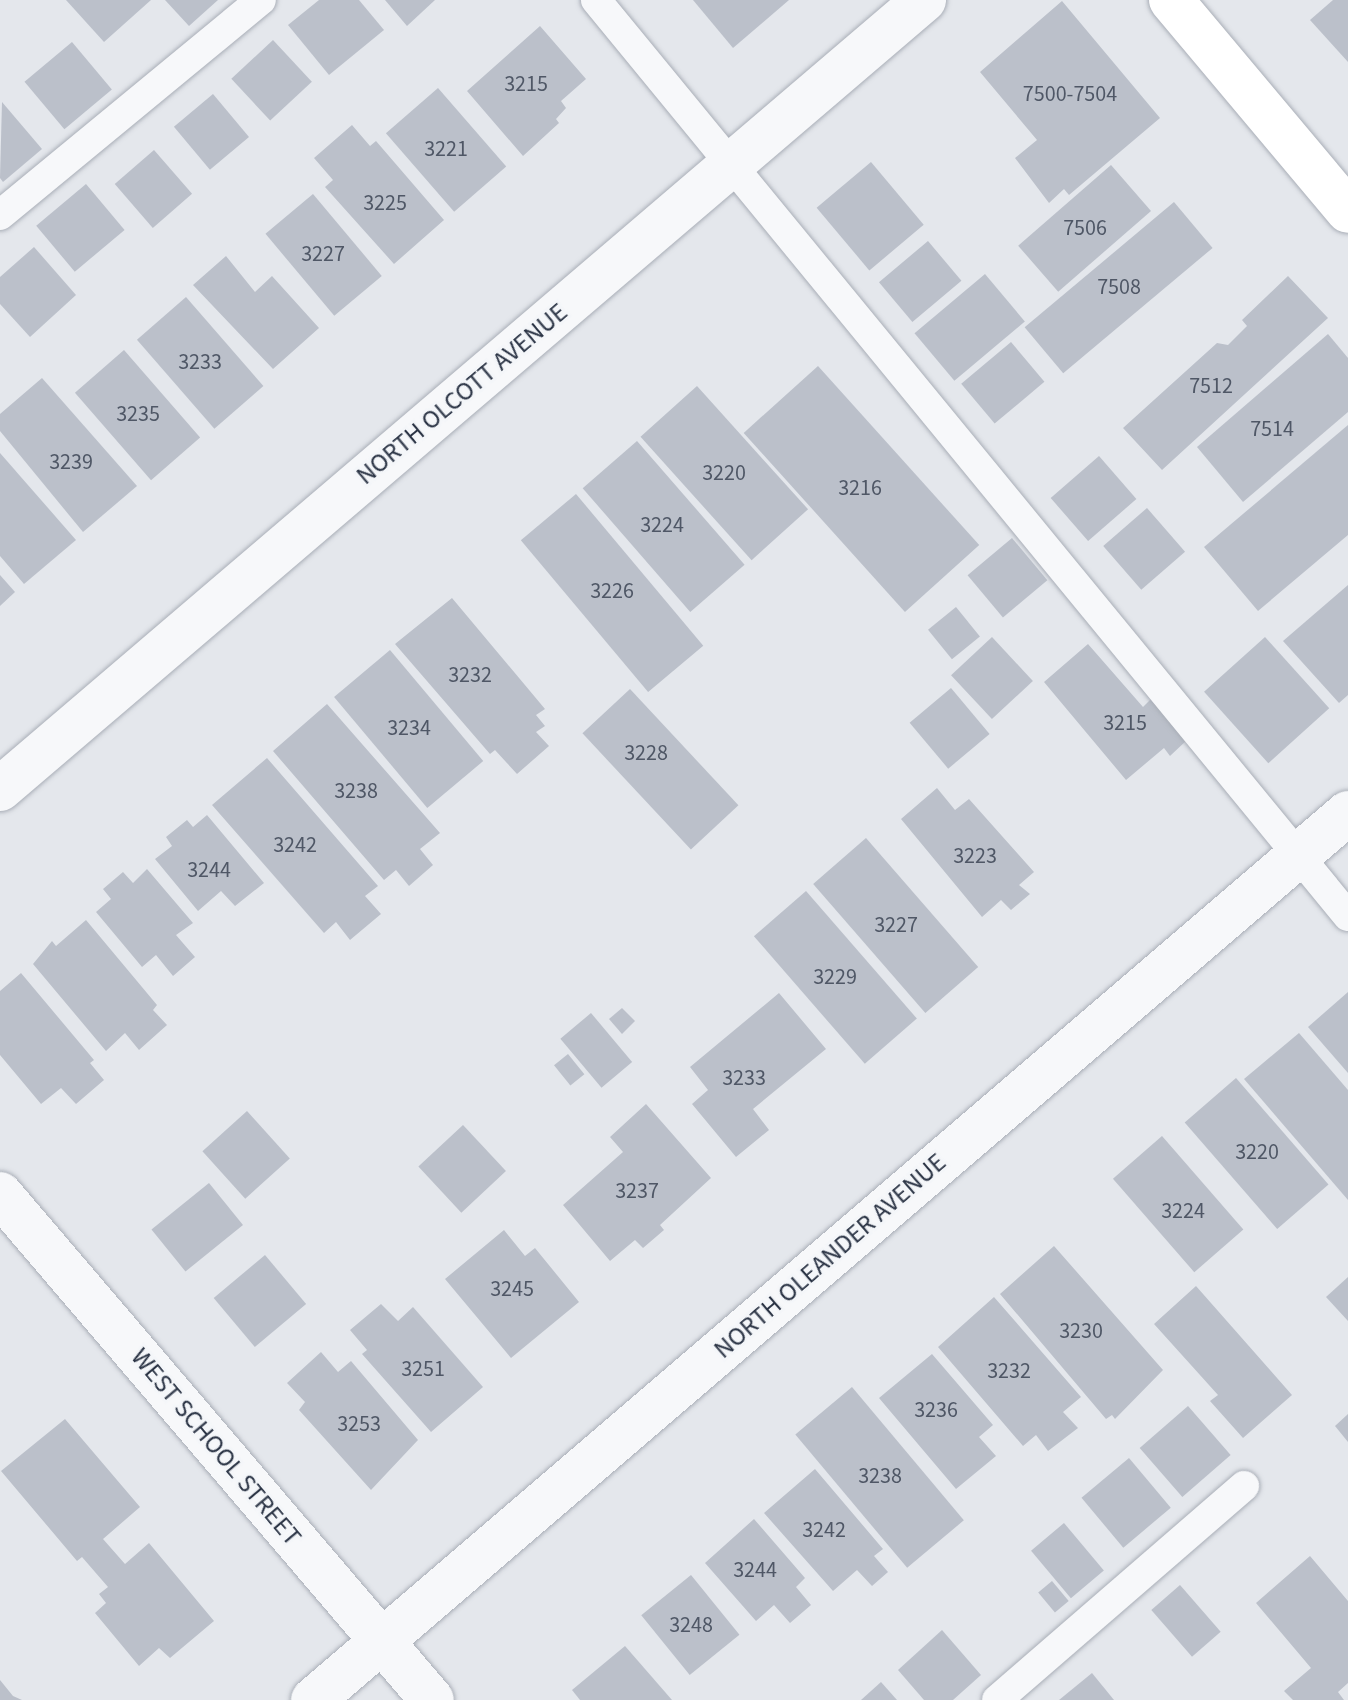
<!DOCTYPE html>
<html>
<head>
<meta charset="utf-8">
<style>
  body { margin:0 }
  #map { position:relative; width:1348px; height:1700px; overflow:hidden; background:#e4e7ec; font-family:"Source Sans 3",sans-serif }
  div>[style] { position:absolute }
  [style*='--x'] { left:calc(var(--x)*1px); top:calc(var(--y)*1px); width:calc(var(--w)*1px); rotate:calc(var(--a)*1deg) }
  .building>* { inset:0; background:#bbc0ca; transform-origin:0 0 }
  .roads { filter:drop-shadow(0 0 2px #a9aeb7) drop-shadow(0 0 2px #a9aeb7) }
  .service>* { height:30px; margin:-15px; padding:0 15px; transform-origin:15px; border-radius:15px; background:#f7f8fa }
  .minor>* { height:44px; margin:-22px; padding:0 22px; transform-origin:22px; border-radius:22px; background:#f7f8fa }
  .secondary>* { height:44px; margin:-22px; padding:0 22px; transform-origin:22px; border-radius:22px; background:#fff }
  span { translate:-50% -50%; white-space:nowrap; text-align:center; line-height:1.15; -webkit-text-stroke:6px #f4f6f9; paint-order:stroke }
  .number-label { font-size:22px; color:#4f5766 }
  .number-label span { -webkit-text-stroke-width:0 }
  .street-label { font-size:26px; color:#2b3445 }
</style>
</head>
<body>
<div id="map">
  <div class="building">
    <div style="clip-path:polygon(66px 0,151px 0,104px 42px)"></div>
    <div style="clip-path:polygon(165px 0,218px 0,189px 26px)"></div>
    <div style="clip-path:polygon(319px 0,359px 0,384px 30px,329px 75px,288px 25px)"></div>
    <div style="clip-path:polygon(385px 0,435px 0,407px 26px)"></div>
    <div style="clip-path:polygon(693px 0,789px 0,733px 48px)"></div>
    <div style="clip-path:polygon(1333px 0,1348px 0,1348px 62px,1310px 20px)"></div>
    <div style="clip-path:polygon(1062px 1px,1160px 118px,1069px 195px,1064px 189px,1049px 203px,1015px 158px,1037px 140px,980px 72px)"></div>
    <div style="clip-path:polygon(540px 26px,586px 79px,561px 101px,566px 108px,556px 119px,559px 123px,523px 156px,467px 91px)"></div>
    <div style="left:273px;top:40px;width:57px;height:57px;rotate:47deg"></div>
    <div style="left:72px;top:42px;width:62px;height:62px;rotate:50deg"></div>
    <div style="left:438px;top:88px;width:104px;height:69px;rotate:49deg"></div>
    <div style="left:213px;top:94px;width:56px;height:51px;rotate:50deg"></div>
    <div style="clip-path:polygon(2px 102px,42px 149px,3px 182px,0 178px)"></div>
    <div style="clip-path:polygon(352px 125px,370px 146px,376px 141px,444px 220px,394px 264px,325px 187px,333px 180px,314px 158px)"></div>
    <div style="left:154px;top:150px;width:58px;height:52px;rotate:49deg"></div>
    <div style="left:871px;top:162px;width:82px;height:71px;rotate:50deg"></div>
    <div style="left:1111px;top:165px;width:61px;height:123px;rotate:49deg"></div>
    <div style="left:86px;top:184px;width:60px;height:65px;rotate:50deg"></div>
    <div style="left:313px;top:194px;width:107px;height:62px;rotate:50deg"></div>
    <div style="left:1174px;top:202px;width:60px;height:195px;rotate:50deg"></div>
    <div style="left:928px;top:241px;width:52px;height:64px;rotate:50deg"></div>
    <div style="clip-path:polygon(34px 247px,76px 295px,30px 337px,0 304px,0 277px)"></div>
    <div style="clip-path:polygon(226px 256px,255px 292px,272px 276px,319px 328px,273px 369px,193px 285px)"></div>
    <div style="left:985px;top:274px;width:62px;height:92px;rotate:50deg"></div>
    <div style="clip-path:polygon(1288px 276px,1328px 318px,1162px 470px,1123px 428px,1217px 343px,1228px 345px,1247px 326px,1242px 320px)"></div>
    <div style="left:186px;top:297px;width:118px;height:65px;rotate:49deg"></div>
    <div style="clip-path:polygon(1328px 334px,1348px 358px,1348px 412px,1243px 502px,1197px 447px)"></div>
    <div style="left:1011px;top:342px;width:52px;height:65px;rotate:50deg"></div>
    <div style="left:124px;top:350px;width:116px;height:65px;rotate:49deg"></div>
    <div style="left:818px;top:366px;width:241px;height:100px;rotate:48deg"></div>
    <div style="clip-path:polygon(42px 378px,137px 486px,83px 532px,0 431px,0 414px)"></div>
    <div style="left:697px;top:386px;width:166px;height:76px;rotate:48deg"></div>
    <div style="clip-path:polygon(1348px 425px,1348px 535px,1258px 611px,1204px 547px)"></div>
    <div style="left:637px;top:441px;width:164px;height:72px;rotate:49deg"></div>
    <div style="clip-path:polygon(0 453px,76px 540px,24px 584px,0 556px)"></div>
    <div style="left:1099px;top:456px;width:57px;height:64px;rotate:49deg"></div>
    <div style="left:576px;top:494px;width:198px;height:72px;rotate:50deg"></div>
    <div style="left:1147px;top:508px;width:58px;height:58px;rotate:49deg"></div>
    <div style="left:1012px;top:538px;width:55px;height:58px;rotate:50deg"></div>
    <div style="clip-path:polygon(0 575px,15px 592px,0 606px)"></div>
    <div style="clip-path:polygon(1348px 585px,1348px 695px,1339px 703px,1283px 641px)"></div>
    <div style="clip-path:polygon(452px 598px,545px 709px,536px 715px,545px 726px,536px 732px,549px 746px,517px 774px,495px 750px,490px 754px,395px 644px)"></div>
    <div style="left:956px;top:607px;width:38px;height:36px;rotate:51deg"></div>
    <div style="left:992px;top:637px;width:60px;height:56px;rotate:47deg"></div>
    <div style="left:1265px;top:637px;width:96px;height:82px;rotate:48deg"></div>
    <div style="clip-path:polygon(1088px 644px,1143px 707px,1151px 699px,1187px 740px,1170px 756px,1164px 748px,1126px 780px,1044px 682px)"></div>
    <div style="left:390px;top:650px;width:145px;height:73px;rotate:50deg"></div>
    <div style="left:951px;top:688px;width:60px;height:54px;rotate:50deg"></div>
    <div style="left:630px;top:689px;width:159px;height:65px;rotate:47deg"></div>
    <div style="clip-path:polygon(327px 704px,440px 833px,420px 849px,433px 865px,409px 886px,396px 870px,384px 880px,273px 751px)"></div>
    <div style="clip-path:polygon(267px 758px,378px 886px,365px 896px,381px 914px,350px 940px,336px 922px,324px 933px,212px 805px)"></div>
    <div style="clip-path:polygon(937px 788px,955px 810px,969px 799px,1034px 872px,1019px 885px,1030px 894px,1011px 910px,1001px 900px,982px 917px,901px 819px)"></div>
    <div style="clip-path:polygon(207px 815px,264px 883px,235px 906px,221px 891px,198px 911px,155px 859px,172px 846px,166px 837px,187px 820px,193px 827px)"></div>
    <div style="left:866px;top:838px;width:171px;height:70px;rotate:49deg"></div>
    <div style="clip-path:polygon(147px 869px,193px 923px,176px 935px,195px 957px,173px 976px,156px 955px,142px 967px,96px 912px,111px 899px,103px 889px,123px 872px,133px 883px)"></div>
    <div style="left:806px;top:891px;width:169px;height:69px;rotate:49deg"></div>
    <div style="clip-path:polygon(86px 920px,157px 1005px,153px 1010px,167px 1025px,139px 1050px,125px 1033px,106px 1051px,33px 964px,52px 941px,56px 946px)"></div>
    <div style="clip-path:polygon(21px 973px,94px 1060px,90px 1063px,104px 1080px,76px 1104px,61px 1088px,41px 1104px,0 1055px,0 991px)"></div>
    <div style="clip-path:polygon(1348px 992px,1348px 1073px,1308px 1027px)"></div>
    <div style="clip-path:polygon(779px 993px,826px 1049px,753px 1109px,769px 1130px,736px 1157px,692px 1104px,708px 1090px,690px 1067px)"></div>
    <div style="clip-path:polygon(622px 1008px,635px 1021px,622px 1034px,609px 1019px)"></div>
    <div style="left:591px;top:1013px;width:64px;height:40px;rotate:50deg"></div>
    <div style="clip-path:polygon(1299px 1033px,1348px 1090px,1348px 1200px,1244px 1079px)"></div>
    <div style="left:568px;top:1054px;width:26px;height:18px;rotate:51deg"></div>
    <div style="left:1236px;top:1078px;width:141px;height:68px;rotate:49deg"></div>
    <div style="clip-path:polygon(646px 1104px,711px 1178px,660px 1225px,664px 1230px,643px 1248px,635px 1240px,610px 1261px,563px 1205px,623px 1152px,610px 1137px)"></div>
    <div style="left:247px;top:1111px;width:64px;height:60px;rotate:48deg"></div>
    <div style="left:463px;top:1125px;width:63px;height:61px;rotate:47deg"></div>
    <div style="left:1162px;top:1136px;width:124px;height:65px;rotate:49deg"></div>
    <div style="left:209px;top:1183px;width:54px;height:74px;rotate:51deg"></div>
    <div style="clip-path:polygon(504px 1230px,525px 1256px,535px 1248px,579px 1302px,511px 1358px,445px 1279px)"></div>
    <div style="clip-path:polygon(1054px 1246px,1163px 1370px,1115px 1419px,1112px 1415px,1106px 1419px,1000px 1294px)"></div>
    <div style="left:265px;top:1255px;width:64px;height:67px;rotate:50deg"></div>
    <div style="clip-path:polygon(1348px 1277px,1348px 1321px,1326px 1297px)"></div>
    <div style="clip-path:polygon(1196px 1286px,1292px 1395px,1243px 1438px,1210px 1401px,1218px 1395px,1154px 1324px)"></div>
    <div style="clip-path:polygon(994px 1297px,1081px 1397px,1063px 1412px,1078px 1428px,1048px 1451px,1036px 1435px,1023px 1446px,938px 1347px)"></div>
    <div style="clip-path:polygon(381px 1304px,398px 1321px,413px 1307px,483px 1387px,431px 1432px,362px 1354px,367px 1350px,350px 1330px)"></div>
    <div style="clip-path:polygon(321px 1352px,338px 1372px,351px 1361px,418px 1440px,371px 1490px,299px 1410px,305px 1402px,287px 1383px)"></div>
    <div style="clip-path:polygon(932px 1354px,993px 1425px,979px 1437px,996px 1456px,956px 1489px,879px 1398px)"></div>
    <div style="left:852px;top:1387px;width:174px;height:74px;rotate:50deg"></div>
    <div style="left:1188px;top:1406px;width:65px;height:64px;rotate:49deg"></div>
    <div style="clip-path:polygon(1348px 1414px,1348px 1442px,1335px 1426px)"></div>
    <div style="clip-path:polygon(65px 1419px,140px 1507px,103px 1539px,125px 1564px,149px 1543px,214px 1621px,170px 1658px,159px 1648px,139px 1666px,95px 1613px,106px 1603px,99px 1594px,108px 1587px,82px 1557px,77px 1561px,1px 1471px)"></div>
    <div style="left:1129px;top:1458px;width:65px;height:62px;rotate:50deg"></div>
    <div style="clip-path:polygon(815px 1469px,883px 1549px,874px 1556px,888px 1572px,872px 1586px,857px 1570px,833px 1591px,764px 1513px)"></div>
    <div style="clip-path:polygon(754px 1519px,805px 1578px,796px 1587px,811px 1605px,790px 1623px,774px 1605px,756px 1621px,705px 1563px)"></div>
    <div style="left:1064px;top:1523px;width:62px;height:43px;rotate:50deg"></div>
    <div style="clip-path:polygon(1310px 1556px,1348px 1601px,1348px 1683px,1338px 1692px,1344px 1700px,1293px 1700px,1284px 1691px,1311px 1668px,1256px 1603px)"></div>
    <div style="left:691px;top:1575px;width:77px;height:64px;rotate:51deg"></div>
    <div style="left:1052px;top:1581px;width:26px;height:18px;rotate:50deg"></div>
    <div style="left:1180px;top:1585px;width:62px;height:38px;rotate:49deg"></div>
    <div style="clip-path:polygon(942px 1630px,981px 1675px,953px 1700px,924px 1700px,898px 1670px)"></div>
    <div style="clip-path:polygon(625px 1646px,672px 1700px,580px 1700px,572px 1690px)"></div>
    <div style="clip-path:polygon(1092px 1673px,1114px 1700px,1059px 1700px)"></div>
    <div style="clip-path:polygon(0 1680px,13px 1696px,22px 1700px,0 1700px)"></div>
    <div style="clip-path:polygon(881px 1682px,897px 1700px,861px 1700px)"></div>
  </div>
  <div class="roads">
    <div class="service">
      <div style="--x:596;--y:0;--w:1185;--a:50.62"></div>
      <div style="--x:0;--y:215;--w:338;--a:-39.5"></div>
      <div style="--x:997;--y:1700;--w:327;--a:-40.9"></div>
    </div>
    <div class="minor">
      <div style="--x:0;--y:789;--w:1215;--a:-40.49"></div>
      <div style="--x:0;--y:1194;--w:665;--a:49.51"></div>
      <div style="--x:313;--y:1700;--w:1363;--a:-40.6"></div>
    </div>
    <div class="secondary">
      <div style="--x:1171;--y:0;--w:275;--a:50"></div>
    </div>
  </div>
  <div class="number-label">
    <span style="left:526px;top:85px">3215</span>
    <span style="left:1070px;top:95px">7500-7504</span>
    <span style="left:446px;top:150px">3221</span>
    <span style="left:385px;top:204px">3225</span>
    <span style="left:1085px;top:229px">7506</span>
    <span style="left:323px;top:255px">3227</span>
    <span style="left:1119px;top:288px">7508</span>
    <span style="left:200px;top:363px">3233</span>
    <span style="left:1211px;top:387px">7512</span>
    <span style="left:138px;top:415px">3235</span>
    <span style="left:1272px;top:430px">7514</span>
    <span style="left:71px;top:463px">3239</span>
    <span style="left:724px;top:474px">3220</span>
    <span style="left:860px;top:489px">3216</span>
    <span style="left:662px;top:526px">3224</span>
    <span style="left:612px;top:592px">3226</span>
    <span style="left:470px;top:676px">3232</span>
    <span style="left:1125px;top:724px">3215</span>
    <span style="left:409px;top:729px">3234</span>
    <span style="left:646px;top:754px">3228</span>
    <span style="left:356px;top:792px">3238</span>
    <span style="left:295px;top:846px">3242</span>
    <span style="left:975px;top:857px">3223</span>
    <span style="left:209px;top:871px">3244</span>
    <span style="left:896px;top:926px">3227</span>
    <span style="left:835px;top:978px">3229</span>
    <span style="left:744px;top:1079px">3233</span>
    <span style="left:1257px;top:1153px">3220</span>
    <span style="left:637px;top:1192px">3237</span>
    <span style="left:1183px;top:1212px">3224</span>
    <span style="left:512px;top:1290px">3245</span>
    <span style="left:1081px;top:1332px">3230</span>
    <span style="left:423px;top:1370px">3251</span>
    <span style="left:1009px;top:1372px">3232</span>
    <span style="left:936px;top:1411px">3236</span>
    <span style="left:359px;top:1425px">3253</span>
    <span style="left:880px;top:1477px">3238</span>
    <span style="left:824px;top:1531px">3242</span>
    <span style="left:755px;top:1571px">3244</span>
    <span style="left:691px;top:1626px">3248</span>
  </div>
  <div class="street-label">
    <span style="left:462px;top:394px;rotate:-40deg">NORTH OLCOTT AVENUE</span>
    <span style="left:830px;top:1256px;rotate:-41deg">NORTH OLEANDER AVENUE</span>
    <span style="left:216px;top:1447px;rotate:50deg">WEST SCHOOL STREET</span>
  </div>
</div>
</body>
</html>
